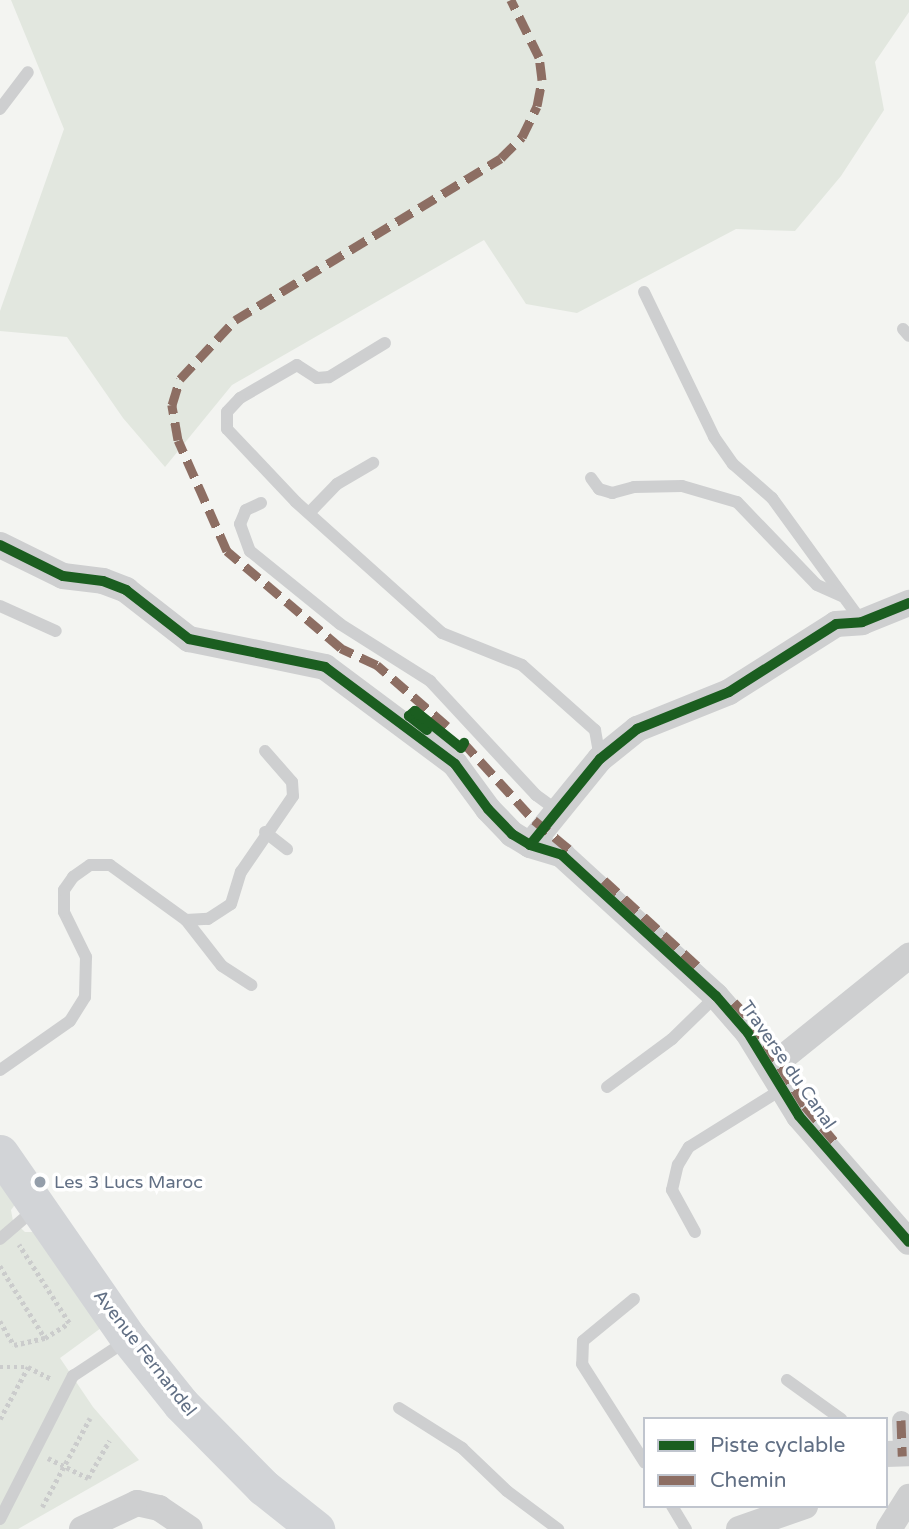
<!DOCTYPE html>
<html>
<head>
<meta charset="utf-8">
<style>
  body { margin:0 }
  #map { position:relative; width:909px; height:1529px; overflow:hidden; background:#f3f4f1; font-family:"Varela Round",sans-serif }
  div>[style] { position:absolute }
  [style*='--x'] { left:calc(var(--x)*1px); top:calc(var(--y)*1px); width:calc(var(--w)*1px); rotate:calc(var(--a)*1deg) }
  .green>* { inset:0; background:#e2e7df }
  .path>* { height:4.5px; margin-top:-2.25px; transform-origin:0; background:repeating-linear-gradient(90deg,#cbcccc 0 3.5px,transparent 0 7px) }
  .service>* { height:12px; margin:-6px; padding:0 6px; transform-origin:6px; border-radius:6px; background:#cecfd0 }
  .pedestrian>* { height:19px; margin:-9.5px; padding:0 9.5px; transform-origin:9.5px; border-radius:9.5px; background:#cecfd0 }
  .minor>* { height:26px; margin:-13px; padding:0 13px; transform-origin:13px; border-radius:13px; background:#cecfd0 }
  .secondary>* { height:37px; margin:-18.5px; padding:0 18.5px; transform-origin:18.5px; border-radius:18.5px; background:#d2d4d7 }
  .quiet>* { height:9px; margin-top:-4.5px; transform-origin:0; background:repeating-linear-gradient(90deg,#8d6e63 0 18px,transparent 0 27px) }
  .cycleway>* { height:10px; margin:-5px; padding:0 5px; transform-origin:5px; border-radius:5px; background:#1b5e20 }
  .dots>* { width:19px; height:19px; translate:-50% -50%; box-sizing:border-box; border:4px solid #fff; border-radius:50% }
  span { translate:-50% -50%; white-space:nowrap; text-align:center; line-height:1.15; -webkit-text-stroke:7px #fff; paint-order:stroke }
  .street-label { font-size:18px; color:#616f84 }
  .poi-label { font-size:18px; color:#616f84 }
  .left { translate:0 -50%; text-align:left }
  .legend { position:absolute; left:643px; top:1417px; width:245px; height:91px; box-sizing:border-box; background:#fff; border:2px solid #c0c5ce; margin:0; padding:9px 12px; list-style:none; font-size:21px; color:#616f84 }
  .legend li { display:flex; align-items:center; gap:14px; height:35px }
  .legend b { width:35px; border:2px solid #c0c5ce }
</style>
</head>
<body>
<div id="map">
  <div class="green">
    <div style="clip-path:polygon(11px 0,909px 0,909px 12px,875px 62px,884px 110px,841px 176px,795px 231px,736px 229px,577px 313px,526px 304px,484px 240px,232px 385px,165px 467px,123px 418px,67px 337px,0 331px,0 311px,64px 129px)"></div>
    <div style="clip-path:polygon(0 1181px,17px 1202px,11px 1210px,13px 1221px,25px 1232px,36px 1232px,101px 1328px,60px 1358px,93px 1407px,139px 1460px,18px 1529px,0 1529px)"></div>
  </div>
  <div class="path">
    <div style="--x:0;--y:1266;--w:85;--a:58"></div>
    <div style="--x:0;--y:1321;--w:28;--a:60"></div>
    <div style="--x:14;--y:1345;--w:32;--a:-13"></div>
    <div style="--x:45;--y:1338;--w:28;--a:-32"></div>
    <div style="--x:69;--y:1323;--w:93;--a:-122.7"></div>
    <div style="--x:0;--y:1367;--w:28;--a:0"></div>
    <div style="--x:28;--y:1367;--w:27;--a:27"></div>
    <div style="--x:0;--y:1419;--w:59;--a:-61.7"></div>
    <div style="--x:48;--y:1458;--w:45;--a:26.6"></div>
    <div style="--x:88;--y:1478;--w:43;--a:-60.4"></div>
    <div style="--x:42;--y:1507;--w:101;--a:-61.7"></div>
  </div>
  <div class="service">
    <div style="--x:0;--y:109;--w:46;--a:-52.9"></div>
    <div style="--x:644;--y:292;--w:161;--a:64.2"></div>
    <div style="--x:714;--y:437;--w:33;--a:55"></div>
    <div style="--x:733;--y:464;--w:52;--a:41.1"></div>
    <div style="--x:772;--y:498;--w:153;--a:54"></div>
    <div style="--x:903;--y:329;--w:9;--a:49"></div>
    <div style="--x:385;--y:343;--w:66;--a:148.7"></div>
    <div style="--x:329;--y:377;--w:12;--a:175"></div>
    <div style="--x:317;--y:378;--w:24;--a:-147"></div>
    <div style="--x:297;--y:365;--w:66;--a:149.9"></div>
    <div style="--x:240;--y:398;--w:19;--a:133"></div>
    <div style="--x:227;--y:412;--w:17;--a:90"></div>
    <div style="--x:227;--y:429;--w:100;--a:46.6"></div>
    <div style="--x:296;--y:502;--w:196;--a:41.9"></div>
    <div style="--x:442;--y:633;--w:86;--a:21.8"></div>
    <div style="--x:522;--y:665;--w:98;--a:41.7"></div>
    <div style="--x:595;--y:730;--w:29;--a:80"></div>
    <div style="--x:591;--y:478;--w:14;--a:54"></div>
    <div style="--x:599;--y:489;--w:14;--a:17"></div>
    <div style="--x:612;--y:493;--w:23;--a:-15"></div>
    <div style="--x:634;--y:487;--w:48;--a:-1.2"></div>
    <div style="--x:682;--y:486;--w:57;--a:16.2"></div>
    <div style="--x:737;--y:502;--w:115;--a:46.1"></div>
    <div style="--x:817;--y:585;--w:27;--a:24"></div>
    <div style="--x:261;--y:503;--w:17;--a:155"></div>
    <div style="--x:246;--y:510;--w:15;--a:113"></div>
    <div style="--x:240;--y:524;--w:29;--a:70"></div>
    <div style="--x:250;--y:551;--w:116;--a:39"></div>
    <div style="--x:340;--y:624;--w:107;--a:32.3"></div>
    <div style="--x:430;--y:681;--w:156;--a:47.1"></div>
    <div style="--x:536;--y:795;--w:26;--a:36"></div>
    <div style="--x:310;--y:512;--w:39;--a:-46"></div>
    <div style="--x:337;--y:484;--w:42;--a:-30.3"></div>
    <div style="--x:0;--y:606;--w:61;--a:24.1"></div>
    <div style="--x:265;--y:832;--w:28;--a:38"></div>
    <div style="--x:186;--y:920;--w:58;--a:52"></div>
    <div style="--x:222;--y:966;--w:35;--a:33"></div>
    <div style="--x:0;--y:1070;--w:85;--a:-35"></div>
    <div style="--x:70;--y:1021;--w:28;--a:-58"></div>
    <div style="--x:85;--y:997;--w:40;--a:-88.6"></div>
    <div style="--x:86;--y:957;--w:50;--a:-116.1"></div>
    <div style="--x:64;--y:912;--w:22;--a:-90"></div>
    <div style="--x:64;--y:890;--w:16;--a:-55"></div>
    <div style="--x:73;--y:877;--w:21;--a:-35"></div>
    <div style="--x:90;--y:865;--w:20;--a:0"></div>
    <div style="--x:110;--y:865;--w:94;--a:35.9"></div>
    <div style="--x:186;--y:920;--w:22;--a:-3"></div>
    <div style="--x:208;--y:919;--w:27;--a:-33"></div>
    <div style="--x:231;--y:904;--w:34;--a:-73"></div>
    <div style="--x:241;--y:872;--w:92;--a:-55.6"></div>
    <div style="--x:293;--y:796;--w:14;--a:-94"></div>
    <div style="--x:292;--y:782;--w:41;--a:-131.1"></div>
    <div style="--x:607;--y:1087;--w:81;--a:-36.4"></div>
    <div style="--x:672;--y:1039;--w:62;--a:-44.3"></div>
    <div style="--x:695;--y:1232;--w:48;--a:-118.7"></div>
    <div style="--x:672;--y:1190;--w:26;--a:-77"></div>
    <div style="--x:678;--y:1165;--w:21;--a:-59"></div>
    <div style="--x:689;--y:1147;--w:110;--a:-31.9"></div>
    <div style="--x:0;--y:1239;--w:46;--a:-40.6"></div>
    <div style="--x:634;--y:1299;--w:66;--a:140.5"></div>
    <div style="--x:583;--y:1341;--w:23;--a:92"></div>
    <div style="--x:582;--y:1364;--w:117;--a:57.5"></div>
    <div style="--x:787;--y:1380;--w:67;--a:35.8"></div>
    <div style="--x:399;--y:1408;--w:75;--a:32.4"></div>
    <div style="--x:462;--y:1448;--w:62;--a:43.7"></div>
    <div style="--x:507;--y:1491;--w:64;--a:36.7"></div>
    <div style="--x:672;--y:1506;--w:27;--a:59"></div>
    <div style="--x:0;--y:1519;--w:161;--a:-63"></div>
    <div style="--x:73;--y:1376;--w:64;--a:-33.4"></div>
  </div>
  <div class="pedestrian">
    <div style="--x:901;--y:1420;--w:36;--a:88"></div>
  </div>
  <div class="minor">
    <div style="--x:0;--y:545;--w:70;--a:26.2"></div>
    <div style="--x:63;--y:576;--w:40;--a:7.1"></div>
    <div style="--x:103;--y:581;--w:25;--a:21"></div>
    <div style="--x:126;--y:590;--w:80;--a:37.9"></div>
    <div style="--x:189;--y:639;--w:139;--a:11.6"></div>
    <div style="--x:325;--y:667;--w:162;--a:36.7"></div>
    <div style="--x:455;--y:764;--w:56;--a:53.7"></div>
    <div style="--x:488;--y:809;--w:35;--a:46"></div>
    <div style="--x:512;--y:834;--w:21;--a:31"></div>
    <div style="--x:530;--y:845;--w:111;--a:-50.9"></div>
    <div style="--x:600;--y:759;--w:48;--a:-39"></div>
    <div style="--x:637;--y:729;--w:99;--a:-21.9"></div>
    <div style="--x:729;--y:692;--w:127;--a:-32.4"></div>
    <div style="--x:836;--y:624;--w:26;--a:-4"></div>
    <div style="--x:862;--y:622;--w:51;--a:-22"></div>
    <div style="--x:530;--y:845;--w:34;--a:17"></div>
    <div style="--x:562;--y:855;--w:209;--a:42.5"></div>
    <div style="--x:716;--y:996;--w:49;--a:49.1"></div>
    <div style="--x:748;--y:1033;--w:97;--a:58.4"></div>
    <div style="--x:799;--y:1116;--w:167;--a:48.9"></div>
    <div style="--x:770;--y:1068;--w:179;--a:-38.9"></div>
    <div style="--x:886;--y:1454;--w:23;--a:-2"></div>
    <div style="--x:82;--y:1529;--w:61;--a:-25.3"></div>
    <div style="--x:137;--y:1503;--w:23;--a:13"></div>
    <div style="--x:159;--y:1508;--w:37;--a:34"></div>
    <div style="--x:739;--y:1529;--w:70;--a:-19.2"></div>
    <div style="--x:889;--y:1529;--w:38;--a:-58"></div>
  </div>
  <div class="secondary">
    <div style="--x:0;--y:1153;--w:226;--a:55.3"></div>
    <div style="--x:129;--y:1339;--w:83;--a:51.3"></div>
    <div style="--x:181;--y:1404;--w:117;--a:45.3"></div>
    <div style="--x:263;--y:1487;--w:68;--a:38.4"></div>
  </div>
  <div class="quiet">
    <div style="--x:447;--y:726;--w:93;--a:-138.9"></div>
    <div style="--x:377;--y:665;--w:40;--a:-155"></div>
    <div style="--x:341;--y:648;--w:150;--a:-139.6"></div>
    <div style="--x:227;--y:551;--w:121;--a:-113.8"></div>
    <div style="--x:178;--y:440;--w:36;--a:-100"></div>
    <div style="--x:172;--y:405;--w:27;--a:-73"></div>
    <div style="--x:180;--y:379;--w:81;--a:-47"></div>
    <div style="--x:235;--y:320;--w:311;--a:-31.3"></div>
    <div style="--x:501;--y:158;--w:30;--a:-45"></div>
    <div style="--x:522;--y:137;--w:34;--a:-64"></div>
    <div style="--x:537;--y:106;--w:26;--a:-79"></div>
    <div style="--x:542;--y:80;--w:23;--a:-97"></div>
    <div style="--x:539;--y:57;--w:64;--a:-116.2"></div>
    <div style="--x:462;--y:741;--w:107;--a:47.7"></div>
    <div style="--x:534;--y:820;--w:53;--a:39.7"></div>
    <div style="--x:604;--y:880;--w:133;--a:42.6"></div>
    <div style="--x:734;--y:1002;--w:26;--a:47"></div>
    <div style="--x:752;--y:1021;--w:100;--a:58.1"></div>
    <div style="--x:805;--y:1106;--w:48;--a:50"></div>
    <div style="--x:901;--y:1420;--w:36;--a:88"></div>
  </div>
  <div class="cycleway">
    <div style="--x:0;--y:545;--w:70;--a:26.2"></div>
    <div style="--x:63;--y:576;--w:40;--a:7.1"></div>
    <div style="--x:103;--y:581;--w:25;--a:21"></div>
    <div style="--x:126;--y:590;--w:80;--a:37.9"></div>
    <div style="--x:189;--y:639;--w:139;--a:11.6"></div>
    <div style="--x:325;--y:667;--w:162;--a:36.7"></div>
    <div style="--x:455;--y:764;--w:56;--a:53.7"></div>
    <div style="--x:488;--y:809;--w:35;--a:46"></div>
    <div style="--x:512;--y:834;--w:21;--a:31"></div>
    <div style="--x:530;--y:845;--w:111;--a:-50.9"></div>
    <div style="--x:600;--y:759;--w:48;--a:-39"></div>
    <div style="--x:637;--y:729;--w:99;--a:-21.9"></div>
    <div style="--x:729;--y:692;--w:127;--a:-32.4"></div>
    <div style="--x:836;--y:624;--w:26;--a:-4"></div>
    <div style="--x:862;--y:622;--w:51;--a:-22"></div>
    <div style="--x:427;--y:730;--w:23;--a:-142"></div>
    <div style="--x:409;--y:716;--w:8;--a:-40"></div>
    <div style="--x:415;--y:711;--w:59;--a:38.8"></div>
    <div style="--x:461;--y:748;--w:6;--a:-59"></div>
    <div style="--x:530;--y:845;--w:34;--a:17"></div>
    <div style="--x:562;--y:855;--w:209;--a:42.5"></div>
    <div style="--x:716;--y:996;--w:49;--a:49.1"></div>
    <div style="--x:748;--y:1033;--w:97;--a:58.4"></div>
    <div style="--x:799;--y:1116;--w:167;--a:48.9"></div>
  </div>
  <div class="dots">
    <div style="left:40px;top:1182px;background:#949eaa"></div>
  </div>
  <div class="street-label">
    <span style="left:788px;top:1065px;rotate:55deg">Traverse du Canal</span>
    <span style="left:145px;top:1353px;rotate:52deg">Avenue Fernandel</span>
  </div>
  <div class="poi-label">
    <span class="left" style="left:54px;top:1182px">Les 3 Lucs Maroc</span>
  </div>
  <ul class="legend">
  <li><b style="height:9px;background:#1b5e20"></b>Piste cyclable</li>
  <li><b style="height:9px;background:#8d6e63"></b>Chemin</li>
  </ul>
</div>
</body>
</html>
